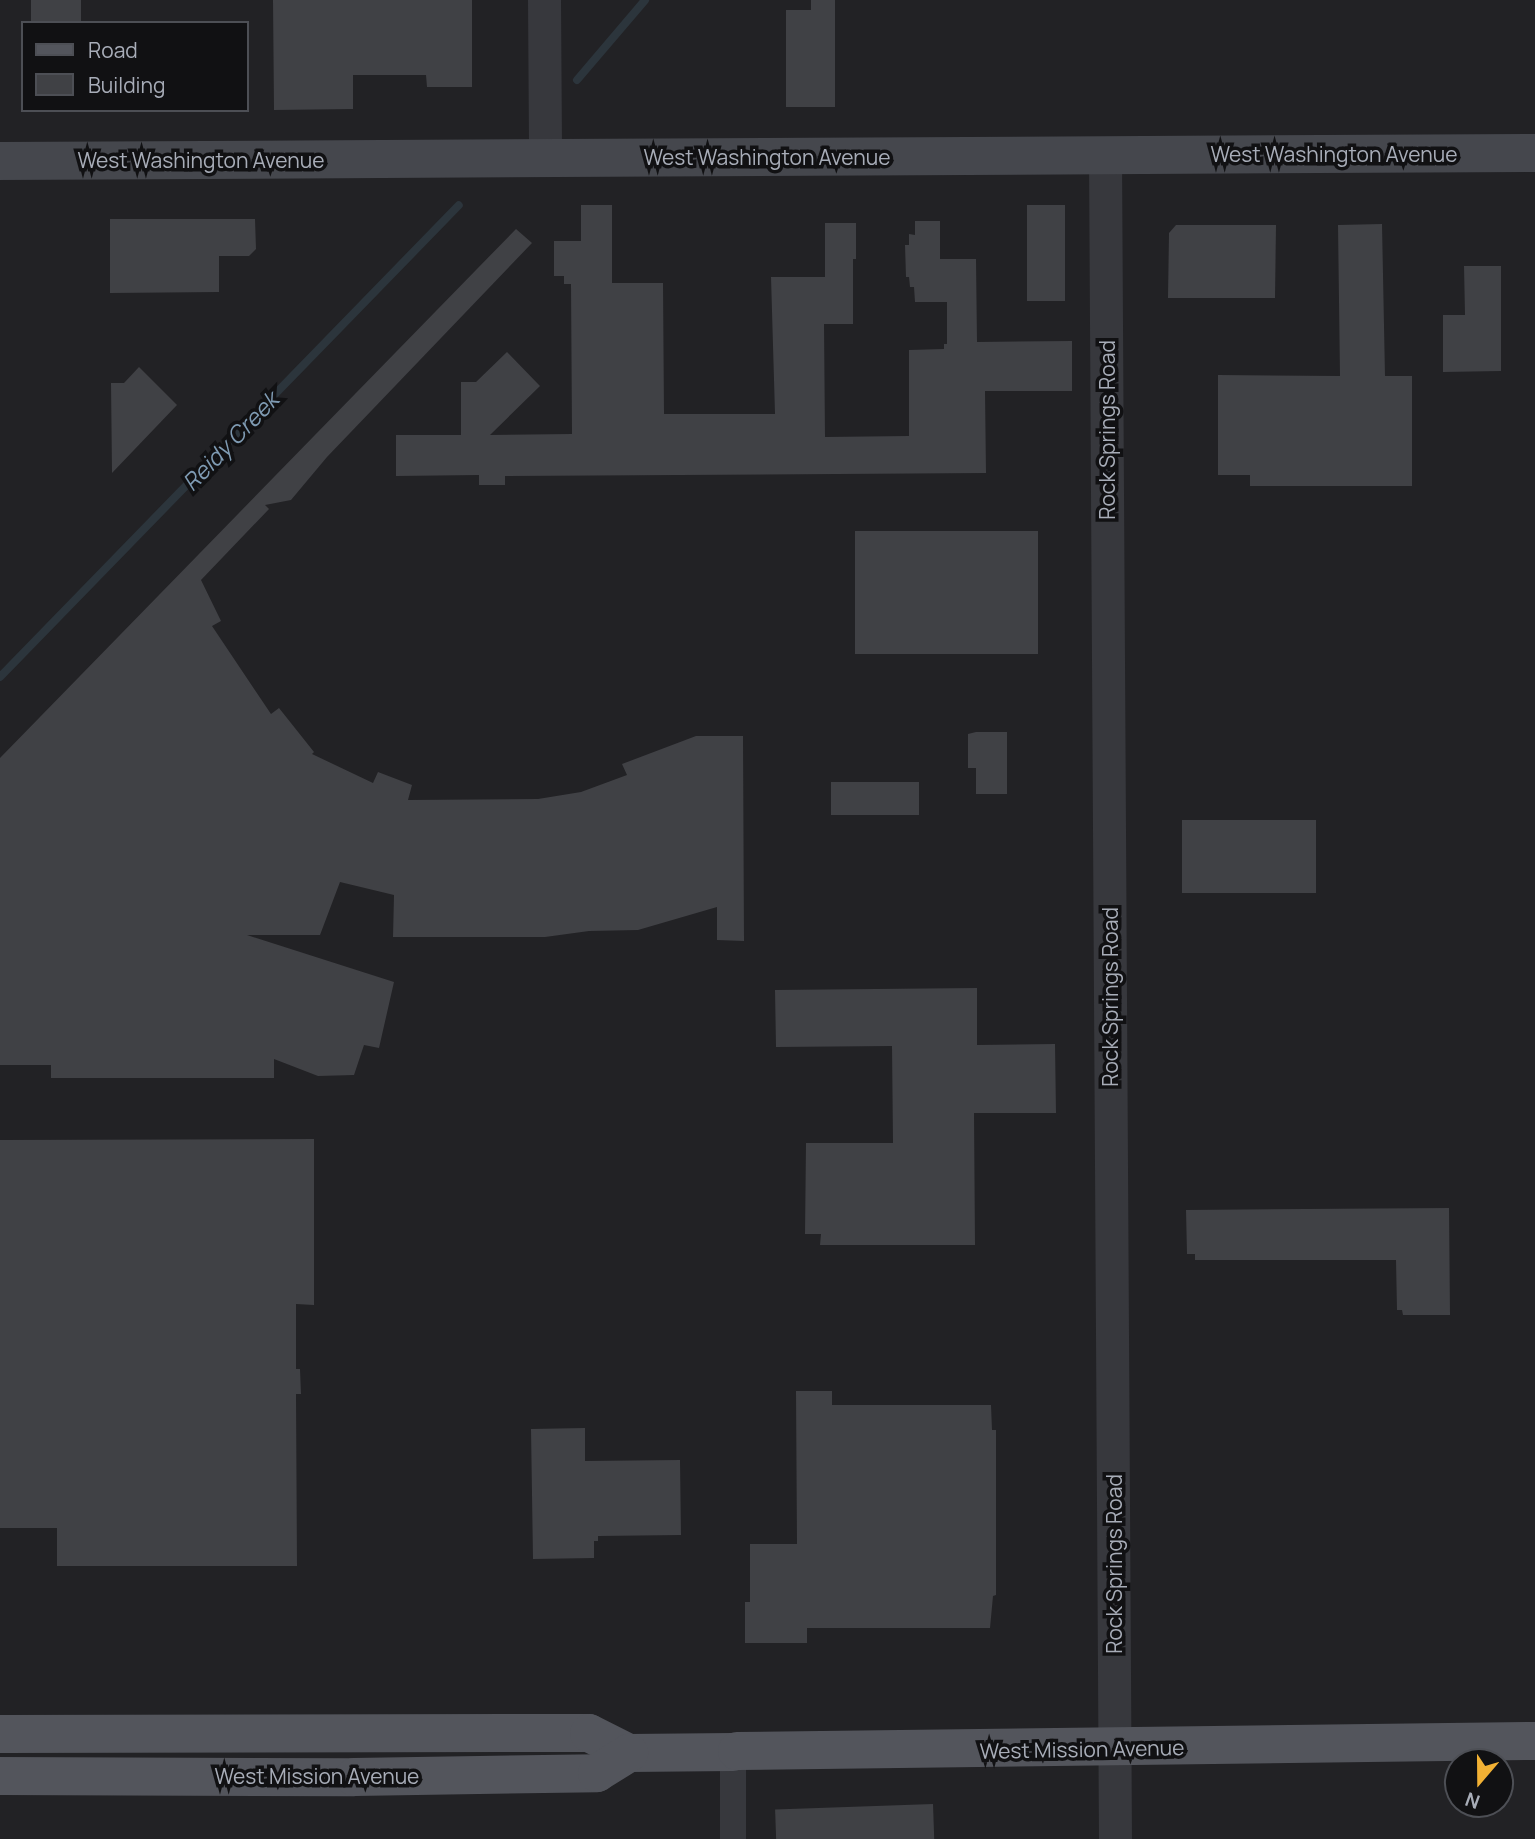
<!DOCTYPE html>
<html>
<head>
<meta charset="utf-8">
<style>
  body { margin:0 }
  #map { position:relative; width:1535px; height:1839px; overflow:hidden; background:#161618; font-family:Manrope,sans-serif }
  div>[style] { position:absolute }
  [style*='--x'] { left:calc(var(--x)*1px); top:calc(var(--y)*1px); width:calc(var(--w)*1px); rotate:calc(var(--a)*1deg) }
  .built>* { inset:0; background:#222225 }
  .stream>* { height:8px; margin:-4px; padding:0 4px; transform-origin:4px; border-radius:4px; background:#2c353c }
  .building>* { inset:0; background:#404145; transform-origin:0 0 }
  .minor>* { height:26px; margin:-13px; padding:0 13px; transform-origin:13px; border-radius:13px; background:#37383d }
  .tertiary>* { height:33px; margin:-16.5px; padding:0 16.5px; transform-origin:16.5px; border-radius:16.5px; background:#37383d }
  .secondary>* { height:38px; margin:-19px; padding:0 19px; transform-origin:19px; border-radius:19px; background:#45474d }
  .primary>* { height:38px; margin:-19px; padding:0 19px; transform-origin:19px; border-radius:19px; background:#53555c }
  span { translate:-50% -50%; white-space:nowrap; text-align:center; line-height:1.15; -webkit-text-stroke:7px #111113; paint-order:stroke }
  .street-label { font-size:21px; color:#a8adb8 }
  .water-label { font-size:23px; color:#7f9bb3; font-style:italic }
  .legend { position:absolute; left:21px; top:21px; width:228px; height:91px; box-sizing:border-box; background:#111113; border:2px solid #4d4f55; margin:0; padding:9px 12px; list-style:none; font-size:21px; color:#a8adb8 }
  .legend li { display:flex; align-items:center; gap:14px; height:35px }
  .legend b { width:35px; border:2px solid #4d4f55 }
  .north { position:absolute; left:1444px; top:1748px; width:70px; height:70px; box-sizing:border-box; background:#111113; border:2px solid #4d4f55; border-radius:50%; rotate:200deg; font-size:19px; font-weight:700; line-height:28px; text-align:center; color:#a8adb8 }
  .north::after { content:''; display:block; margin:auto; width:24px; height:32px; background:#f2b134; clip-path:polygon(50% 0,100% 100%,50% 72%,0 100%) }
</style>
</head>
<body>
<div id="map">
  <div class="built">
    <div style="clip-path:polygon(evenodd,0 0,1535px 0,1535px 1839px,0 1839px,0 0,23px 23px,247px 23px,247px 110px,23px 110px,23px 23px,0 0,1458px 1762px,1500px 1762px,1500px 1804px,1458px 1804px,1458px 1762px)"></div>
  </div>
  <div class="stream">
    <div style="--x:577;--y:80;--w:105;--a:-49.6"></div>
    <div style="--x:0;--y:677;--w:658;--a:-45.8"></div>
  </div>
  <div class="building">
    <div style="left:31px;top:0;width:50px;height:23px"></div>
    <div style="clip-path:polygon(273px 0,472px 0,472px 87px,427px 87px,426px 75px,353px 75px,353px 109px,274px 110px)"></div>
    <div style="clip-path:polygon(811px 0,835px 0,835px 107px,786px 107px,786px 10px,811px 10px)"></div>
    <div style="clip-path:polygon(581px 205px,612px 205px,612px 283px,663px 283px,664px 414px,775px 414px,771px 277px,825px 277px,825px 223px,856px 223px,856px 259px,853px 259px,853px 324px,824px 324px,825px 437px,909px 436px,909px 350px,944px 349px,944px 344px,947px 344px,947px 302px,915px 302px,914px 287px,910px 287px,909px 277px,906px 277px,905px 245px,909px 245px,909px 234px,915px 235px,915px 221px,940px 221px,940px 259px,976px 259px,977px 342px,1072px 341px,1072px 391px,985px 391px,986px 473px,505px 476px,505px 485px,479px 485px,479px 475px,396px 476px,396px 435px,461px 435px,461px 382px,476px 382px,507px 352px,540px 386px,490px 435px,572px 434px,571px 284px,564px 284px,564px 276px,554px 276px,554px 241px,581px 241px)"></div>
    <div style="left:1027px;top:205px;width:38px;height:96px"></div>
    <div style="clip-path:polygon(110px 219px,255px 219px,256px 249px,249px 256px,219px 256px,219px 292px,110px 293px)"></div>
    <div style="clip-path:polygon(1382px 224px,1385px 376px,1412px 376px,1412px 486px,1250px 486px,1250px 475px,1218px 475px,1218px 375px,1340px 376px,1338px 225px)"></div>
    <div style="clip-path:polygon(1176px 225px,1276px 225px,1275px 298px,1168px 298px,1169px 233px)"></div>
    <div style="clip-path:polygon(516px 229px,532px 243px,327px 457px,291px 500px,265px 505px,269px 509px,201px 580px,221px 621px,212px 626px,271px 714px,279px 708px,314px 752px,312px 754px,373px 783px,378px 772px,412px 785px,408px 800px,538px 799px,581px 792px,627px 775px,622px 764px,696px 736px,743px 736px,744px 941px,717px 940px,717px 907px,638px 930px,589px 931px,545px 937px,393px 937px,394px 895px,340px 882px,320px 935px,247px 935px,394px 982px,379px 1048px,364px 1045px,354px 1075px,318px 1076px,274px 1059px,274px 1078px,51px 1078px,51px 1065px,0 1065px,0 758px)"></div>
    <div style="clip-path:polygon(1464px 266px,1501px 266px,1501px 371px,1443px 372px,1443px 315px,1465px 315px)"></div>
    <div style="clip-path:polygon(139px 367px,177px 405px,112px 473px,111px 383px,124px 383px)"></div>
    <div style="left:1038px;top:531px;width:123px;height:183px;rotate:90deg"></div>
    <div style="clip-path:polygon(976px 732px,1007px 732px,1007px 794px,976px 794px,976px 768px,968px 768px,968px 734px)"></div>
    <div style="left:831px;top:782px;width:88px;height:33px"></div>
    <div style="left:1316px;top:820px;width:73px;height:134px;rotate:90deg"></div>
    <div style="clip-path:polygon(977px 988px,977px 1045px,1055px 1044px,1056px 1113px,974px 1113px,975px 1245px,820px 1245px,821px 1234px,805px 1234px,806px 1143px,893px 1143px,892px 1046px,776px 1047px,775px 990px)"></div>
    <div style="clip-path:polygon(314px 1139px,314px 1305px,296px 1304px,296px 1369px,300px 1369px,301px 1394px,296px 1394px,297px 1566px,57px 1566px,57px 1528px,0 1528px,0 1140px)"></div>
    <div style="clip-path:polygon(1449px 1208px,1450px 1315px,1403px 1315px,1402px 1310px,1397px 1310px,1396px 1260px,1195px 1260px,1195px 1254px,1187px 1254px,1186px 1210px)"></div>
    <div style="clip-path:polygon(796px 1391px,832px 1391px,832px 1405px,991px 1405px,992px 1430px,996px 1430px,996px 1595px,993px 1596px,990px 1628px,807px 1628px,807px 1643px,745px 1643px,745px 1602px,750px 1602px,750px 1544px,797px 1544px)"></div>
    <div style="clip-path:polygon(585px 1428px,585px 1461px,680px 1460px,681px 1535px,598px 1536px,598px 1541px,594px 1541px,594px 1558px,533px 1559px,531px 1429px)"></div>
    <div style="left:933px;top:1804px;width:35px;height:158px;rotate:88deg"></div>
  </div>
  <div class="minor">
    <div style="--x:733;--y:1752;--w:87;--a:90"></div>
  </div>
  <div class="tertiary">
    <div style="--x:544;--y:0;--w:158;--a:89.6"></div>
    <div style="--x:1105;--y:155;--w:1684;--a:89.66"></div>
  </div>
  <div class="secondary">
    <div style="--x:0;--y:161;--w:1535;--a:-0.3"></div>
  </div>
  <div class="primary">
    <div style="--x:0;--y:1734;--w:589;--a:-0.1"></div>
    <div style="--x:589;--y:1733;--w:45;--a:26.6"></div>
    <div style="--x:629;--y:1753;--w:104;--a:-0.6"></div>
    <div style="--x:737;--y:1751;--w:798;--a:-0.72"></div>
    <div style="--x:0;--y:1776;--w:354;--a:0.2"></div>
    <div style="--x:354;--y:1777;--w:243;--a:-0.9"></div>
    <div style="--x:597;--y:1773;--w:38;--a:-32"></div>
  </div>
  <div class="street-label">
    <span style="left:1334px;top:154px">West Washington Avenue</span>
    <span style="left:767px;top:157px">West Washington Avenue</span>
    <span style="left:201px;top:160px">West Washington Avenue</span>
    <span style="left:1107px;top:430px;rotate:-90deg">Rock Springs Road</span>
    <span style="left:1110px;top:997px;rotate:-90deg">Rock Springs Road</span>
    <span style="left:1114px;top:1564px;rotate:-90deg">Rock Springs Road</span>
    <span style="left:1082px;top:1749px;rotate:-1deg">West Mission Avenue</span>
    <span style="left:317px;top:1776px">West Mission Avenue</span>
  </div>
  <div class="water-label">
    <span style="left:230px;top:441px;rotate:-46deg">Reidy Creek</span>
  </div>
  <ul class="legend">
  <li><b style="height:9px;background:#53555c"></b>Road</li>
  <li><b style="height:19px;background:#404145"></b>Building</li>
  </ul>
  <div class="north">N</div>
</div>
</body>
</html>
